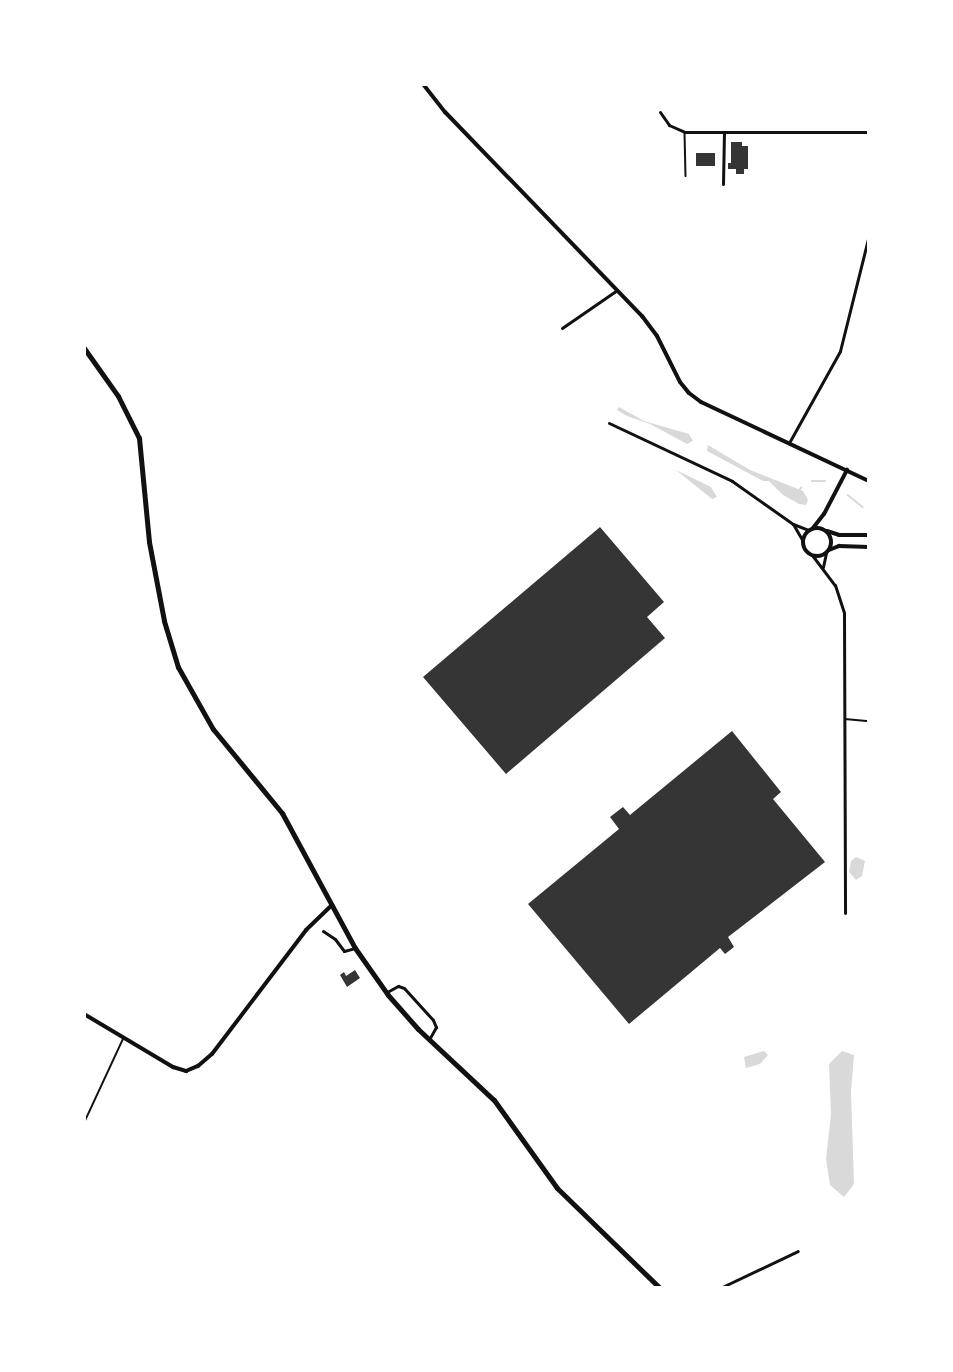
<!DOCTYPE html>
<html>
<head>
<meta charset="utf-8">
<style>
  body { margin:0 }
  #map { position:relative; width:953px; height:1372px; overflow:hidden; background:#fff; font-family:"Golos Text",sans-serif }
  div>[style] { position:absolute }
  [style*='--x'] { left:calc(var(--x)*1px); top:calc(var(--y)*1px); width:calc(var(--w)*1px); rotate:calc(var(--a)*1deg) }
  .water>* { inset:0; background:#d9d9d9 }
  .stream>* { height:1.5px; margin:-0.75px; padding:0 0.75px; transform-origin:0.75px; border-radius:0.75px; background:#d9d9d9 }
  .building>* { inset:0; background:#353535; transform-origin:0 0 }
  .service>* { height:1.5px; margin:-0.75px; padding:0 0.75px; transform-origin:0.75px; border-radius:0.75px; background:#111 }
  .minor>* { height:3px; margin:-1.5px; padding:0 1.5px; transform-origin:1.5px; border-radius:1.5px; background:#111 }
  .tertiary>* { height:4px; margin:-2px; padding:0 2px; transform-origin:2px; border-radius:2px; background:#111 }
  .tertiary>.ring { margin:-2px; padding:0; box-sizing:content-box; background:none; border:4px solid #111; border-radius:50% }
  .trunk>* { height:5px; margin:-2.5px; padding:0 2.5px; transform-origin:2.5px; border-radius:2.5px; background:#111 }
  span { translate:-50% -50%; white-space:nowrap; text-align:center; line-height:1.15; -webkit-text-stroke:6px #fff; paint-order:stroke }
  .frame { position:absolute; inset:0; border:86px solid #fff; pointer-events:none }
</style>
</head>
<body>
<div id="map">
  <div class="water">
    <div style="clip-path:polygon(619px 407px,644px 421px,689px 434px,693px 441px,687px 444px,650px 424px,627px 416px,617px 410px)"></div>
    <div style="clip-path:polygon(708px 445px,750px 470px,803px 491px,808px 500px,806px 505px,799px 504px,783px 495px,769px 481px,763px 481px,707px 451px)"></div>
    <div style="clip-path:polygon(676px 470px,711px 487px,717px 497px,712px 499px)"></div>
    <div style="clip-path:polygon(856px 857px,865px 861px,862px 876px,856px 880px,849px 872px,851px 861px)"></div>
    <div style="clip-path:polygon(764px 1051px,768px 1055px,760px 1064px,746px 1068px,744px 1057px)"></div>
    <div style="clip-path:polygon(842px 1051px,854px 1055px,851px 1092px,854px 1184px,844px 1197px,830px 1185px,826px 1159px,831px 1114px,829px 1064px)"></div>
  </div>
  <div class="stream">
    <div style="--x:812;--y:481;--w:13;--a:0"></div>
    <div style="--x:799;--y:490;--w:3;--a:-45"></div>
    <div style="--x:848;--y:495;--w:19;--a:39"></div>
  </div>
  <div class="building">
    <div style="clip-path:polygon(731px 142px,742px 142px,742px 146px,748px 146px,748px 169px,744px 169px,744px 174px,736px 174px,736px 169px,728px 169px,728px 163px,731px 163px)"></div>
    <div style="left:696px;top:153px;width:19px;height:13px"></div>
    <div style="clip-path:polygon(600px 527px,664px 602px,647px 617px,665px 638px,506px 774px,423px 677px)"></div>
    <div style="clip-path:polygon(732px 731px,781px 792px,773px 799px,825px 862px,728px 937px,734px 947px,725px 954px,720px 948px,629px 1024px,528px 904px,619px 829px,610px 817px,623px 807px,630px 815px)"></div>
    <div style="clip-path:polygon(355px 970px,360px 978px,347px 987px,340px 975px,344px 972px,346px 976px)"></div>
  </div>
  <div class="service">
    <div style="--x:685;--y:133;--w:43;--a:88.7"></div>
    <div style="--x:845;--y:719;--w:24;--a:5"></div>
    <div style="--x:84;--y:1123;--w:93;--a:-65.1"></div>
  </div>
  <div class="minor">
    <div style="--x:660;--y:112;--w:16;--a:55"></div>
    <div style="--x:669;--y:125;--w:17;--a:24"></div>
    <div style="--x:685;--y:132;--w:184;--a:0"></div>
    <div style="--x:723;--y:184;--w:52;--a:-88.9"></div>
    <div style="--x:562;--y:328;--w:67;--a:-34.6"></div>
    <div style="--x:609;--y:423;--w:136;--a:25.2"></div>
    <div style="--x:732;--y:481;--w:75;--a:35.2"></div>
    <div style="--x:793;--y:524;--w:17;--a:21"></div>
    <div style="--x:790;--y:441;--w:103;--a:-60.9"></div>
    <div style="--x:840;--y:351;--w:120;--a:-76"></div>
    <div style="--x:793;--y:524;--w:20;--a:60"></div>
    <div style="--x:812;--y:555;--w:38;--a:53"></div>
    <div style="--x:835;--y:585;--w:29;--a:72"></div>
    <div style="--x:844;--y:613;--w:300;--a:89.8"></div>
    <div style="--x:823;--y:567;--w:14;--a:-78"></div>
    <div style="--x:323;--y:931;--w:14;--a:34"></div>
    <div style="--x:335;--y:939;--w:15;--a:53"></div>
    <div style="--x:344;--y:951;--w:11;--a:-15"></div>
    <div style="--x:387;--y:992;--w:13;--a:-29"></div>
    <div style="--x:398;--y:986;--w:6;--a:18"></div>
    <div style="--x:404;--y:988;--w:43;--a:47.8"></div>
    <div style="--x:433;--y:1020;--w:8;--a:67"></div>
    <div style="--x:436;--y:1027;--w:13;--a:119"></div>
    <div style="--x:720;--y:1288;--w:86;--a:-25.4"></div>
  </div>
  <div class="tertiary">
    <div style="--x:423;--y:84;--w:36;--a:52"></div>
    <div style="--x:445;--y:112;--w:284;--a:46"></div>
    <div style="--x:642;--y:316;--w:25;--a:53"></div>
    <div style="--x:657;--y:336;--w:51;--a:63.4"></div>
    <div style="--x:680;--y:382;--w:14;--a:51"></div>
    <div style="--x:689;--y:393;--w:15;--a:37"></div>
    <div style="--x:701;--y:402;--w:186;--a:25.2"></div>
    <div class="ring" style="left:803px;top:528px;width:24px;height:24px"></div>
    <div style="--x:813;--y:528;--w:18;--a:-52"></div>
    <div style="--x:824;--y:514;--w:50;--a:-62.4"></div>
    <div style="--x:827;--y:531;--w:13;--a:18"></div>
    <div style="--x:839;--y:535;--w:30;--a:0"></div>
    <div style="--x:829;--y:550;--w:11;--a:-22"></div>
    <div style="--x:839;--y:546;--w:30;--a:2"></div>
    <div style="--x:84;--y:1014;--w:104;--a:30.8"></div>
    <div style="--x:173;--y:1067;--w:14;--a:17"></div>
    <div style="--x:186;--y:1071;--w:13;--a:-23"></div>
    <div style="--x:198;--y:1066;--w:18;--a:-41"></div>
    <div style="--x:212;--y:1054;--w:156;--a:-52.8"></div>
    <div style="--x:306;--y:930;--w:35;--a:-44"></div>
  </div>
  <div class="trunk">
    <div style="--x:84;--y:348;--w:59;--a:54.7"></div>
    <div style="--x:118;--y:396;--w:47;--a:63.4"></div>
    <div style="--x:139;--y:438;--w:104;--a:84.5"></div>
    <div style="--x:149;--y:542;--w:80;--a:79.2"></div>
    <div style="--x:164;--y:621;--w:48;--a:73.1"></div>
    <div style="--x:178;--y:667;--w:71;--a:60.6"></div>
    <div style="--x:213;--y:729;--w:109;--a:50.6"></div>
    <div style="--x:282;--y:813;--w:153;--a:61.6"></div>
    <div style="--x:355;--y:948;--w:57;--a:54.9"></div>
    <div style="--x:388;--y:995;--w:45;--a:48.6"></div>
    <div style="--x:418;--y:1029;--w:104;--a:43.1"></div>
    <div style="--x:494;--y:1100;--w:108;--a:54.4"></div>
    <div style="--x:557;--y:1188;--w:144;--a:44.2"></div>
  </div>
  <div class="frame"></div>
</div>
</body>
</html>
